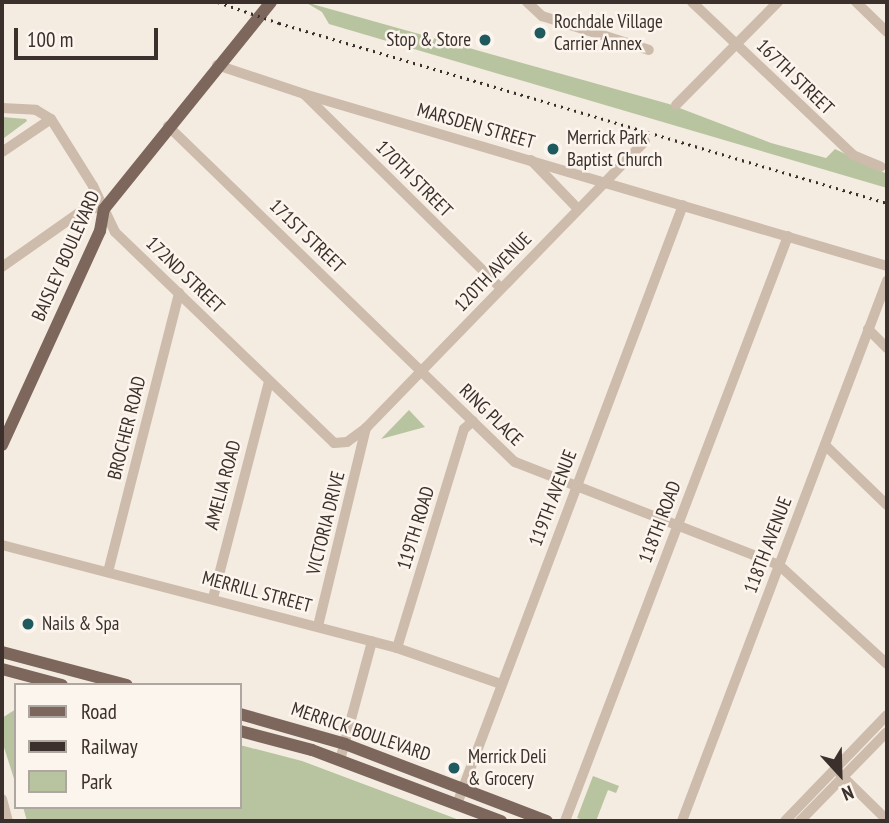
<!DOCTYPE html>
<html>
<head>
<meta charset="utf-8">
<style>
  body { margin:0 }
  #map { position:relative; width:889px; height:823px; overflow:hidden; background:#f4ebe1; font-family:"PT Sans Narrow",sans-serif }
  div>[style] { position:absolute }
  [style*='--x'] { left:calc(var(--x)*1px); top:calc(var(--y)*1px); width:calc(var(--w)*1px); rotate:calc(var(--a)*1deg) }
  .green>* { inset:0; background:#b8c4a0 }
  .minor>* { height:10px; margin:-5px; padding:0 5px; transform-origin:5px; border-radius:5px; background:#cdbbac }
  .major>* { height:12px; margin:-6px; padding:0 6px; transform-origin:6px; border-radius:6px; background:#7d675c }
  .rail>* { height:2.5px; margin-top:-1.25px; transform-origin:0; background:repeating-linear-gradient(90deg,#3b302b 0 2px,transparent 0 7px) }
  .dots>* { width:19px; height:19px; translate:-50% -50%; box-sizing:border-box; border:4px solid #fbf5ee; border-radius:50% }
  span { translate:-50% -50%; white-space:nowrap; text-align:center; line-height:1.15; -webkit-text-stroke:5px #fbf5ee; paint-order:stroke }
  .poi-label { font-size:19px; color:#3b302b }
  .left { translate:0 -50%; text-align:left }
  .right { translate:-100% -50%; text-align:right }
  .street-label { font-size:19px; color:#3b302b }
  .frame { position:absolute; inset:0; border:4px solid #3b302b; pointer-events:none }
  .legend { position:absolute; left:14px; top:683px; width:228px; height:126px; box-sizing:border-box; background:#fbf5ee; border:2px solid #aea6a0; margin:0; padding:9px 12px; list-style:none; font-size:21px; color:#3b302b }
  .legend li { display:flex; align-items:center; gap:14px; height:35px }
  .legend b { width:35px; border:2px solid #aea6a0 }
  .north { position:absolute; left:805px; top:739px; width:70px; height:70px; -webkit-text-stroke:5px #fbf5ee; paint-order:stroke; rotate:158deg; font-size:19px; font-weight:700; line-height:28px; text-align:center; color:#3b302b }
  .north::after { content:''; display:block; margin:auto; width:24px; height:32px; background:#3b302b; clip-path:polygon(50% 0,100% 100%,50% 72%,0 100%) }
  .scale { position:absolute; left:14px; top:28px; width:144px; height:32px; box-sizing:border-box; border:4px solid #3b302b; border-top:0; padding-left:9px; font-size:21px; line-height:24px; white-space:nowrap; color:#3b302b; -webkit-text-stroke:5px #fbf5ee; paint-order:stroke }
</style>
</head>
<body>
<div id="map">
  <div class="green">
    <div style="clip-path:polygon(305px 2px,669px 104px,771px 143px,826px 158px,835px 149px,887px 174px,887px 188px,329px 24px,322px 12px)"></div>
    <div style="clip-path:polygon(2px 117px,26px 119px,27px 121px,4px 138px)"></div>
    <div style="clip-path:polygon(409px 410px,425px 427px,381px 439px)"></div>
    <div style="clip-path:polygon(16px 709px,16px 785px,2px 741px,2px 718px)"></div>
    <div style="clip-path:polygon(240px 745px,302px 761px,462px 821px,27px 821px,23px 807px,240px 807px)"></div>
    <div style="clip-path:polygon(593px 776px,619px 786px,616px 793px,608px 790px,596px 821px,587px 821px,577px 818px)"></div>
  </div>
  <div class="minor">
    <div style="--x:527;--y:2;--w:21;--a:43"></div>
    <div style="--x:542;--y:16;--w:112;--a:17.6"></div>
    <div style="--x:692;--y:2;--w:222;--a:43.5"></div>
    <div style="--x:853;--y:155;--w:30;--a:23"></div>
    <div style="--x:856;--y:2;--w:43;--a:44.1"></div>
    <div style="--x:217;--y:65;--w:92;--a:18.4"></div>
    <div style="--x:304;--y:94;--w:608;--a:16.44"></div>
    <div style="--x:304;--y:94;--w:276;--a:44.6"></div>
    <div style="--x:676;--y:105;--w:145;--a:-45.3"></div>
    <div style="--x:2;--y:108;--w:34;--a:3"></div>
    <div style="--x:36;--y:110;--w:17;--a:31"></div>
    <div style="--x:51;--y:119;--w:79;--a:57.9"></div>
    <div style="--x:93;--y:186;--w:51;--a:64.4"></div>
    <div style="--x:115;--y:232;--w:304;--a:43.9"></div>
    <div style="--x:334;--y:443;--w:13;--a:-4"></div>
    <div style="--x:347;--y:442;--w:24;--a:-36"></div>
    <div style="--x:366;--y:428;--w:400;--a:-45.8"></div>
    <div style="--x:168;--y:126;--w:483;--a:44.1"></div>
    <div style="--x:515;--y:462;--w:283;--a:21.3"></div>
    <div style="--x:779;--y:565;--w:147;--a:42.5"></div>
    <div style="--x:2;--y:152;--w:59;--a:-34"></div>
    <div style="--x:531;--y:160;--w:68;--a:46.2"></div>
    <div style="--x:2;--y:267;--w:104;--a:-35.2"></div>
    <div style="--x:87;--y:207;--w:17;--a:7"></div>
    <div style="--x:868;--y:329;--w:27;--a:45"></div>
    <div style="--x:825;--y:445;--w:86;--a:44.1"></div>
    <div style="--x:2;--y:545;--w:408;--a:14.6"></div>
    <div style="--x:397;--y:648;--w:110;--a:19.1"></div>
    <div style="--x:108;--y:572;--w:288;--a:-75.7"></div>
    <div style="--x:213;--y:598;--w:224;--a:-75.5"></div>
    <div style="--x:318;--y:626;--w:204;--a:-76.4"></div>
    <div style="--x:397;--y:648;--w:229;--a:-73"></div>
    <div style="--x:464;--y:429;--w:12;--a:-42"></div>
    <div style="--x:340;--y:760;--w:123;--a:-74.9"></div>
    <div style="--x:840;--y:774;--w:66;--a:44.4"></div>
    <div style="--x:2;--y:799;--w:23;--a:75"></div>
    <div style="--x:457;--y:804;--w:640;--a:-69.33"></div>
    <div style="--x:565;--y:821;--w:626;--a:-69.13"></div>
    <div style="--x:682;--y:821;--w:578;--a:-69.21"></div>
    <div style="--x:785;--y:821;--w:147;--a:-46.1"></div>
    <div style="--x:800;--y:821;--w:124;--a:-45.7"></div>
  </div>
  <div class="major">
    <div style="--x:2;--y:445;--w:235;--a:-65.4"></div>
    <div style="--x:100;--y:231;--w:22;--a:-80"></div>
    <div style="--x:104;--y:209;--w:266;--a:-51.1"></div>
    <div style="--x:2;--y:652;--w:129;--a:14.8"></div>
    <div style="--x:2;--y:669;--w:62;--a:14.9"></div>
    <div style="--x:240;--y:714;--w:109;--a:15.9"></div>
    <div style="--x:345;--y:744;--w:216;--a:20.9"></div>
    <div style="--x:240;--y:731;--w:74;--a:14.8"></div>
    <div style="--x:312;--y:750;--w:202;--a:20.6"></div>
  </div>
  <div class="rail">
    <div style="--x:218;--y:2;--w:65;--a:19"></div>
    <div style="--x:279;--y:23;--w:634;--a:16.49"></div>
  </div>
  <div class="dots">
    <div style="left:540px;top:33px;background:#1f5a5e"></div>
    <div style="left:485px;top:40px;background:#1f5a5e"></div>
    <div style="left:553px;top:149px;background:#1f5a5e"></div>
    <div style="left:28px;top:624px;background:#1f5a5e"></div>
    <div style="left:454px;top:768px;background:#1f5a5e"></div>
  </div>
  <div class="poi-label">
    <span class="left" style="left:554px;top:33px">Rochdale Village<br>Carrier Annex</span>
    <span class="right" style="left:471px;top:40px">Stop &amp; Store</span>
    <span class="left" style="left:567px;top:149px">Merrick Park<br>Baptist Church</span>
    <span class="left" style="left:42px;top:624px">Nails &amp; Spa</span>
    <span class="left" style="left:468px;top:768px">Merrick Deli<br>&amp; Grocery</span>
  </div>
  <div class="street-label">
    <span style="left:795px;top:77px;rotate:44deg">167TH STREET</span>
    <span style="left:476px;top:126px;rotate:16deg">MARSDEN STREET</span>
    <span style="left:414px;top:179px;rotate:45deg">170TH STREET</span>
    <span style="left:307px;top:236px;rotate:44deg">171ST STREET</span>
    <span style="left:66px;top:256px;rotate:-66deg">BAISLEY BOULEVARD</span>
    <span style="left:493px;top:272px;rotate:-46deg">120TH AVENUE</span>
    <span style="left:185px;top:275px;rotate:44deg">172ND STREET</span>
    <span style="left:491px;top:415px;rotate:44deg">RING PLACE</span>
    <span style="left:127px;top:428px;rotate:-76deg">BROCHER ROAD</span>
    <span style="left:223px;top:485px;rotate:-75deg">AMELIA ROAD</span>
    <span style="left:553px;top:498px;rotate:-69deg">119TH AVENUE</span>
    <span style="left:660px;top:522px;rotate:-69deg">118TH ROAD</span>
    <span style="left:326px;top:523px;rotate:-76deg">VICTORIA DRIVE</span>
    <span style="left:416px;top:528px;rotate:-73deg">119TH ROAD</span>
    <span style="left:768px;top:545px;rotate:-69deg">118TH AVENUE</span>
    <span style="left:257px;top:592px;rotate:15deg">MERRILL STREET</span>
    <span style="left:361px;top:732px;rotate:19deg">MERRICK BOULEVARD</span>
  </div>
  <div class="frame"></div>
  <ul class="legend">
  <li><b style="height:9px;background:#7d675c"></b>Road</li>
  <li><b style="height:9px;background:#3b302b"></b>Railway</li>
  <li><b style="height:19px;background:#b8c4a0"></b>Park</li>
  </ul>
  <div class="north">N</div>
  <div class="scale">100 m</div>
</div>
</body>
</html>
